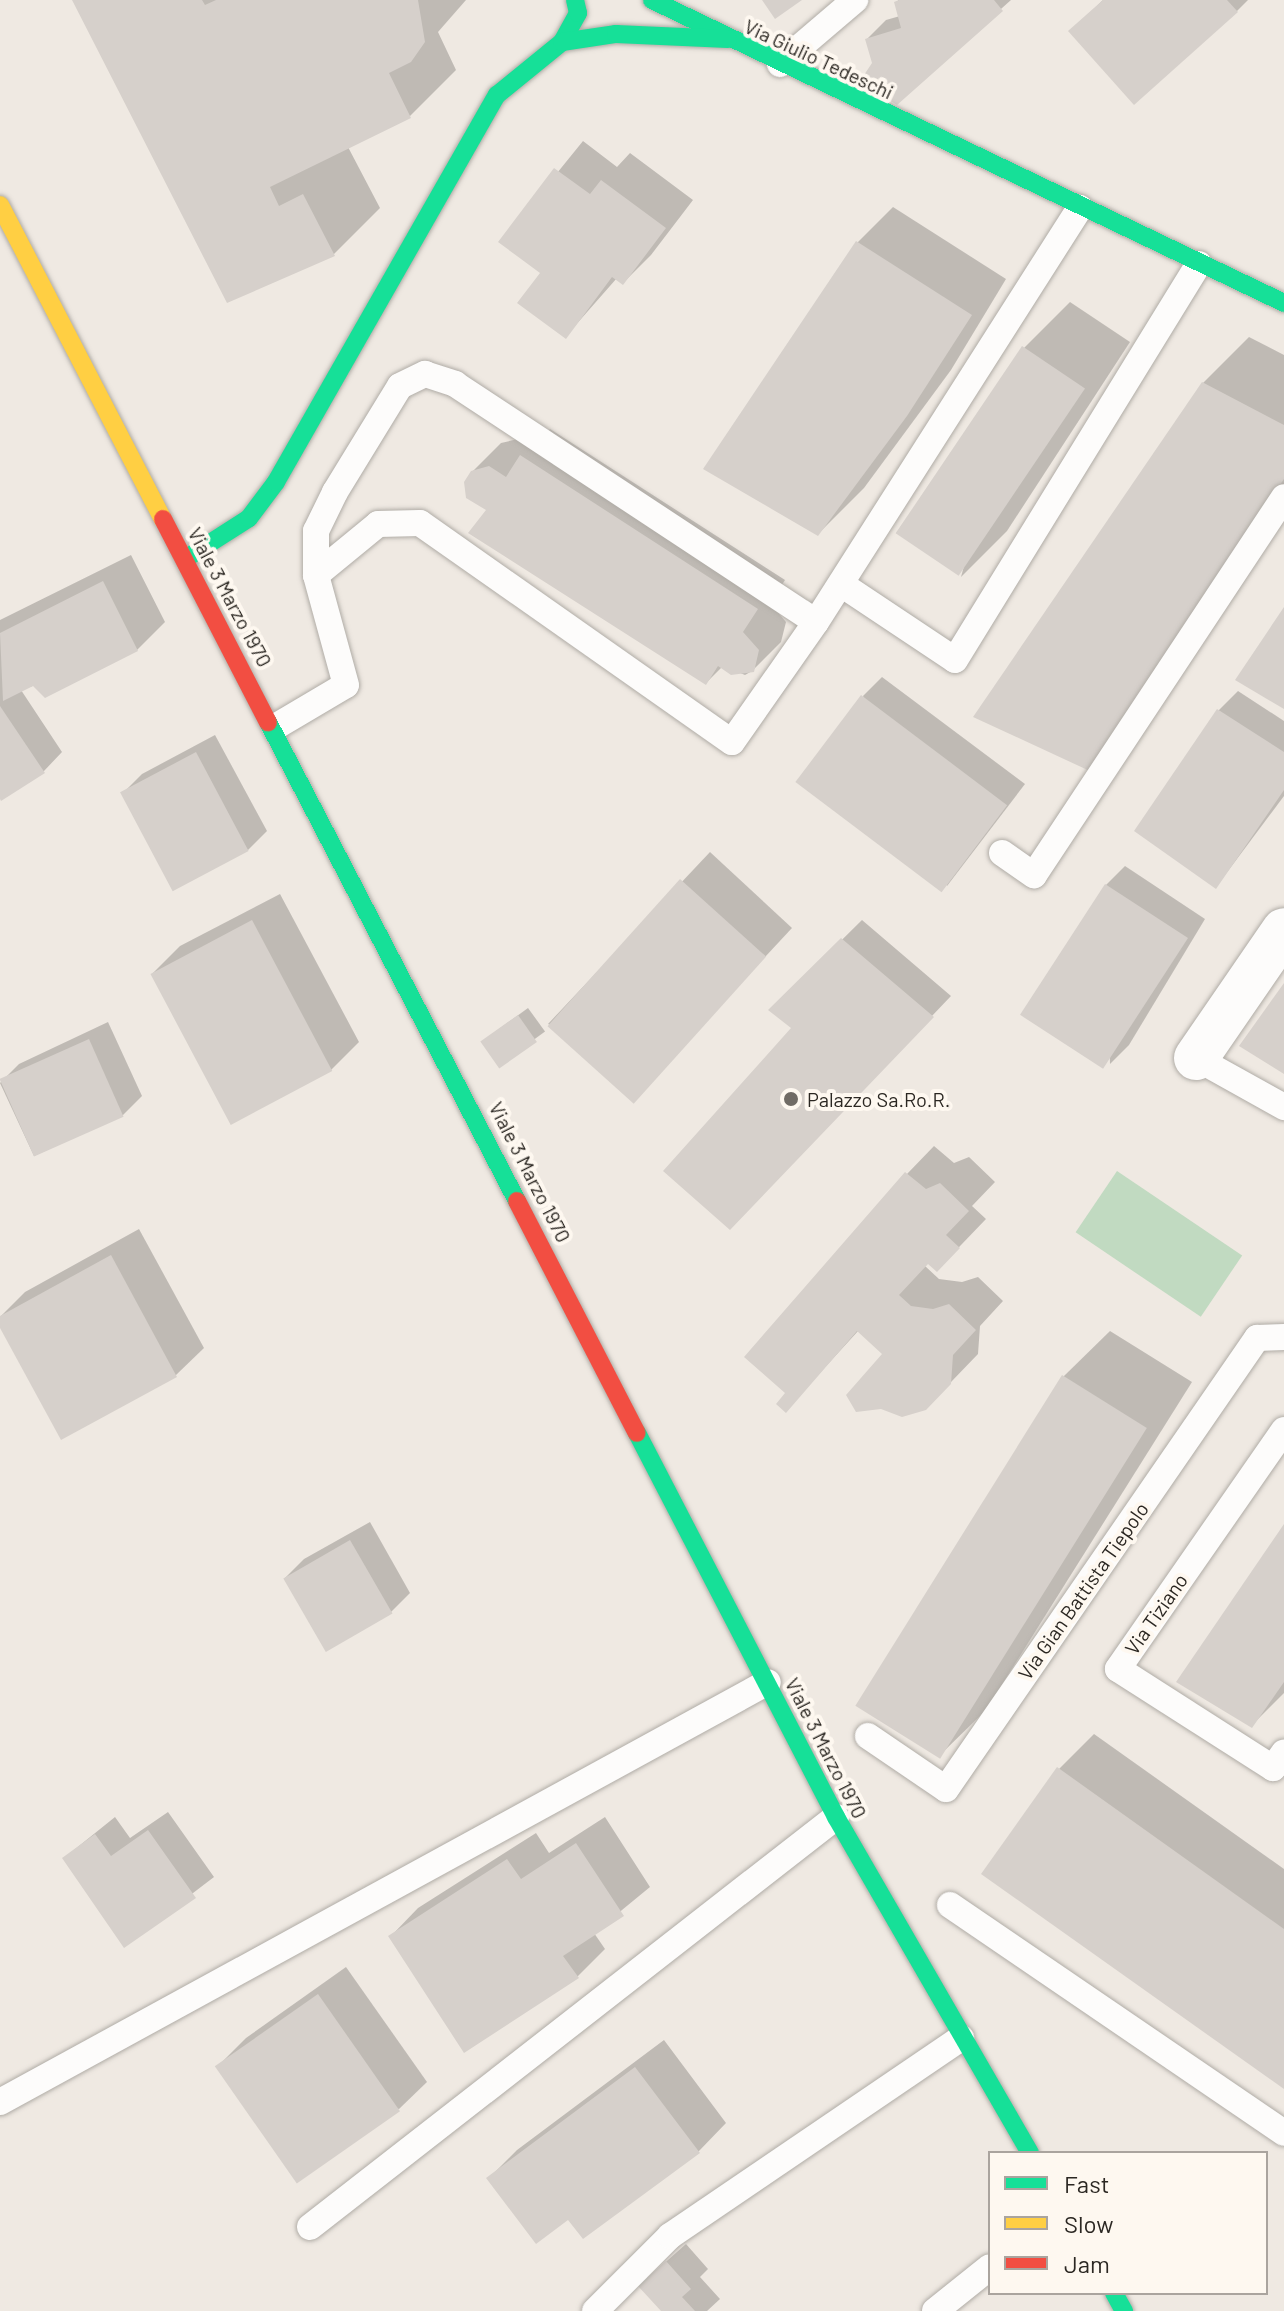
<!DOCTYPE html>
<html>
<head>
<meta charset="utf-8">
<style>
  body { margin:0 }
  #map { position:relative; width:1284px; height:2311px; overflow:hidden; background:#efe9e2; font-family:Barlow,sans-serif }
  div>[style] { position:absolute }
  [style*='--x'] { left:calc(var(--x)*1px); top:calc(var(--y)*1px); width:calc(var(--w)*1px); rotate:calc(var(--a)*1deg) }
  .green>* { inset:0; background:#c1dac1; transform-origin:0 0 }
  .shadow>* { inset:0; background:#0003; transform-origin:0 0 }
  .building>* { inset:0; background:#d6d0cb; transform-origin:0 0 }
  .roads { filter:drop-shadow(0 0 2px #b0aca6) drop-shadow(0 0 2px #b0aca6) }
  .lane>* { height:26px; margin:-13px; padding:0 13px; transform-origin:13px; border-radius:13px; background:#fdfcfb }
  .street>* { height:44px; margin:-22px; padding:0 22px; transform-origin:22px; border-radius:22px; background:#fdfcfb }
  .fast>* { height:18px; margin:-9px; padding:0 9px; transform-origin:9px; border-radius:9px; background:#16e098 }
  .slow>* { height:18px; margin:-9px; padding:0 9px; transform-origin:9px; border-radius:9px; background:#ffcf43 }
  .jam>* { height:18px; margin:-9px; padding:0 9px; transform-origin:9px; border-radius:9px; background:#f24e42 }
  .dots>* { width:22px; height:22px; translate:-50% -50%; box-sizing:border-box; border:4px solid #fef8f0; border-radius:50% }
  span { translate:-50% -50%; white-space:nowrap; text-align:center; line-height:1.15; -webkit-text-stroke:8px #fef8f0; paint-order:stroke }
  .street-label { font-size:20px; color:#2b2722 }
  .poi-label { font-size:20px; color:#2b2722 }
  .left { translate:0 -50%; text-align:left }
  .legend { position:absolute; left:988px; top:2151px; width:280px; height:144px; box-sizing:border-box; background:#fef8f0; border:2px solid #aaa49e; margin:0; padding:10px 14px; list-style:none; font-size:24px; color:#2b2722 }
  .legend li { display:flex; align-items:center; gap:16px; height:40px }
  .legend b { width:40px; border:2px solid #aaa49e }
</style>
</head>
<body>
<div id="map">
  <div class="green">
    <div style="left:1117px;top:1171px;width:151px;height:74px;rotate:34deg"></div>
  </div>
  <div class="shadow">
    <div style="clip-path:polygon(74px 0,466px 0,438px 32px,456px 70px,410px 116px,348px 147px,380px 208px,334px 254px,228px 300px)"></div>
    <div style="clip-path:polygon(898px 0,1011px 0,897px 102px,874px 64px,867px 39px,886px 20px,900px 16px)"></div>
    <div style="clip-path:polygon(1103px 0,1248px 0,1237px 11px,1071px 31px)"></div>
    <div style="clip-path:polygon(583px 141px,617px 167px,630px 153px,693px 200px,651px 255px,623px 283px,617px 278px,566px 336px,543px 273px,501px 242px)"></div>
    <div style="clip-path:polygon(893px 207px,1006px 279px,951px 370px,864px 488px,818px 534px,791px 345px,858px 242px)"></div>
    <div style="clip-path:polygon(1070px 302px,1130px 342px,1007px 531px,961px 577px,1024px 348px)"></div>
    <div style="clip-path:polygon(1249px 337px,1284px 355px,1284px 501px,1203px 383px)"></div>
    <div style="clip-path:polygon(550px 429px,785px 580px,770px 603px,786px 622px,781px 642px,752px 671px,745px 675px,723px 666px,706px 683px,488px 510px,472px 472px,501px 443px,518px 439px,531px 448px)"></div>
    <div style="clip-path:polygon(131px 555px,165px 622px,137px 650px,21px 690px,62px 752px,44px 771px,0 796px,0 620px)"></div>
    <div style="clip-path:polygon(882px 677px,1025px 784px,947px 886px,863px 696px)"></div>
    <div style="clip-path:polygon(1238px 691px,1284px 721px,1284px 796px,1216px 887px,1136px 831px,1219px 710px)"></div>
    <div style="clip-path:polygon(215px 735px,267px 831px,248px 850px,123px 793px,142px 774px)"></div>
    <div style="clip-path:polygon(710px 852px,792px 928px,658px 1072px,548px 1024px)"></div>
    <div style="clip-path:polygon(1125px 866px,1205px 919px,1129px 1045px,1110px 1064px,1106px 885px)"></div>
    <div style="clip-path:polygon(280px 894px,359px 1042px,331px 1070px,153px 973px,180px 946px)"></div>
    <div style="clip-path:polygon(862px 920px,951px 996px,749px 1208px,794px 1028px,771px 1010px)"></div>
    <div style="left:528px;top:1008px;width:29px;height:56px;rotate:54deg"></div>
    <div style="clip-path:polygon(108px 1022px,142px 1096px,123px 1115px,34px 1156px,0 1083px,19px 1064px)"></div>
    <div style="clip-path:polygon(934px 1146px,954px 1163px,969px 1157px,995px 1182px,972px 1206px,986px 1219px,937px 1270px,929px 1262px,925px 1266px,939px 1279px,962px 1282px,978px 1277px,1003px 1301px,980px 1326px,978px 1354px,925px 1409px,885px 1354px,859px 1330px,786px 1410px,788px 1393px,907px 1174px)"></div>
    <div style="clip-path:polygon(139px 1229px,204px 1348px,176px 1375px,62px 1437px,0 1317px,25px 1292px)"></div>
    <div style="clip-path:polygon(1110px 1331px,1192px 1382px,986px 1710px,940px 1755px,1064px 1376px)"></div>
    <div style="clip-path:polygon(370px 1522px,410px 1593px,391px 1612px,285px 1578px,304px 1559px)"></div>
    <div style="clip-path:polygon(1284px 1527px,1284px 1693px,1252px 1725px)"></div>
    <div style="clip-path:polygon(1094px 1734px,1284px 1869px,1284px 2086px,1059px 1769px)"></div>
    <div style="clip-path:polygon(168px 1812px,214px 1877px,125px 1945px,64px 1858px,115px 1817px,130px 1838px)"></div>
    <div style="clip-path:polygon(605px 1817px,650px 1887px,594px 1933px,605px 1949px,577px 1977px,391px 1936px,418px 1908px,536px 1833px,549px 1853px)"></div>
    <div style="clip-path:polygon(346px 1967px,427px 2082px,399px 2109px,218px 2066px,246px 2038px)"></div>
    <div style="clip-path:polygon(664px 2040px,726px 2123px,699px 2151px,584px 2236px,569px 2217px,489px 2178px,517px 2150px)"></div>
    <div style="clip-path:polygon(686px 2244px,708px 2269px,700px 2277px,720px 2299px,707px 2311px,664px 2311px,660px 2267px)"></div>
  </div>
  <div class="building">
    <div style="clip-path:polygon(72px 0,202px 0,205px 5px,216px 0,418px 0,425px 42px,411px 62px,389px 73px,411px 118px,270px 187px,279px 206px,303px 194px,335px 256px,227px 303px)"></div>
    <div style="clip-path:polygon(762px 0,802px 0,775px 19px)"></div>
    <div style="clip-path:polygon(899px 0,994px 0,1003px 11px,897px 105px,860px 81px,872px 63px,865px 39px,901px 28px,894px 2px)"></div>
    <div style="clip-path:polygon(1103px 0,1227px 0,1238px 12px,1134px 105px,1068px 31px)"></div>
    <div style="clip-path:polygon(554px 168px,590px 194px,601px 180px,666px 228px,623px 285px,612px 277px,566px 339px,517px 303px,540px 273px,498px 242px)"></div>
    <div style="clip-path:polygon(856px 241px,972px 315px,907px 416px,818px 536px,703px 469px)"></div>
    <div style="left:1022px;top:346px;width:76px;height:226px;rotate:34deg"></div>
    <div style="clip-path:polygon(1202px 382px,1284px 425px,1284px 479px,1092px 772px,973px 717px)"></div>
    <div style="clip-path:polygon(520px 455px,758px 609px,743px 632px,759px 650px,754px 672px,731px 675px,718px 666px,706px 685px,468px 533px,486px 510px,466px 498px,464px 482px,471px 471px,489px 466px,506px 477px)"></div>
    <div style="clip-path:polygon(103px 581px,138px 651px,45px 698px,33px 686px,3px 701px,0 633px)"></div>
    <div style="clip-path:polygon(1284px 607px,1284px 709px,1235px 680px)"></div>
    <div style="left:861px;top:695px;width:183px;height:109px;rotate:37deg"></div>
    <div style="clip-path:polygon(0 706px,45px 773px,1px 801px,0 799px)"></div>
    <div style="clip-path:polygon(1217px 709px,1284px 752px,1284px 790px,1216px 889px,1134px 831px)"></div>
    <div style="left:196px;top:752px;width:112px;height:86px;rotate:62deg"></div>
    <div style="left:680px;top:879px;width:116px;height:198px;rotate:42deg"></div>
    <div style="left:1105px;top:884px;width:99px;height:156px;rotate:33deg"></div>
    <div style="left:252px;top:920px;width:171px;height:115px;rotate:62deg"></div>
    <div style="clip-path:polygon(841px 938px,934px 1017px,730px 1230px,663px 1171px,791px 1028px,768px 1010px)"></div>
    <div style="clip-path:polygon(1284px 983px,1284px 1074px,1239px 1046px)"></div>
    <div style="left:518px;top:1015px;width:33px;height:46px;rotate:55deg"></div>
    <div style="left:89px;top:1039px;width:85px;height:98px;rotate:66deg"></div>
    <div style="clip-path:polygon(905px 1172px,926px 1189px,940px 1183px,969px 1211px,946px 1235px,960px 1248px,937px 1272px,928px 1264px,899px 1295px,911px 1306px,933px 1309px,949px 1304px,976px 1330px,953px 1355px,951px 1384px,926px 1410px,902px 1417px,881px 1409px,856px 1412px,846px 1395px,882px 1354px,857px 1331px,786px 1413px,776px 1404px,785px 1393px,744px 1357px)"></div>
    <div style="clip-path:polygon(111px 1255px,177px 1377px,61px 1440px,0 1328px,0 1316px)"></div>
    <div style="left:1062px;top:1375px;width:100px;height:390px;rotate:32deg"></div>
    <div style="clip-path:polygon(1284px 1524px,1284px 1682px,1252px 1728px,1176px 1682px)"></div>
    <div style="left:350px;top:1540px;width:85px;height:77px;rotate:60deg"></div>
    <div style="clip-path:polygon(1057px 1767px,1284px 1929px,1284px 2089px,981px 1874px)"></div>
    <div style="clip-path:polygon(148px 1830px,196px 1898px,124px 1948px,62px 1858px,95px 1834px,111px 1856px)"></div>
    <div style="clip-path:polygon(576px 1843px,624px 1916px,563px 1956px,579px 1978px,464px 2053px,388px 1936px,507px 1859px,521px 1879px)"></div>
    <div style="left:318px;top:1994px;width:143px;height:126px;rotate:55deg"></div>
    <div style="clip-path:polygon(635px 2067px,700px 2153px,583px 2239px,568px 2220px,536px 2244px,486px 2178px)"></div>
    <div style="clip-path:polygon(666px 2261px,691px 2289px,682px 2297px,695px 2311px,661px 2311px,638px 2286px)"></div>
  </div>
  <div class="roads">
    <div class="lane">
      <div style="--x:780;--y:64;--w:99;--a:-40.5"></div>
      <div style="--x:316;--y:575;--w:44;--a:-90"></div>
      <div style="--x:316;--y:531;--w:43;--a:-64"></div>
      <div style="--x:335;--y:492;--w:124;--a:-58.5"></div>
      <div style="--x:400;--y:386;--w:28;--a:-26"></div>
      <div style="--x:425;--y:374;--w:32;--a:18"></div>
      <div style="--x:455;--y:384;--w:432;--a:33.4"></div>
      <div style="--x:816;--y:622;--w:491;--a:-57.5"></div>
      <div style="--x:844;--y:586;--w:133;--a:33.7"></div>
      <div style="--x:955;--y:660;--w:465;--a:-58.4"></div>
      <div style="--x:275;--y:727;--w:82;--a:-30.6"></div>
      <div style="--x:346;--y:685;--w:114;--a:-105.3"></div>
      <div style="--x:316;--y:575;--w:80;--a:-39.4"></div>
      <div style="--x:378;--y:524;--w:42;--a:-1.4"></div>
      <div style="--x:420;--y:523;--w:381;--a:35.1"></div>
      <div style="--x:732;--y:742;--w:146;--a:-55"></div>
      <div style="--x:1002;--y:853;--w:39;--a:35"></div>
      <div style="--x:1034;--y:875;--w:453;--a:-56.5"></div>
      <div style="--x:1196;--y:1058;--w:101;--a:29.1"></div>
      <div style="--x:1284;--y:1430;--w:291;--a:124.8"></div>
      <div style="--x:1118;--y:1669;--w:184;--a:32.6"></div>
      <div style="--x:1273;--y:1768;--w:19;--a:-55"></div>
      <div style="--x:868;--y:1736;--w:94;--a:34.2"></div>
      <div style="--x:946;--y:1789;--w:548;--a:-55.41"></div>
      <div style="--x:1257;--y:1338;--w:27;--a:-2"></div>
      <div style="--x:950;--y:1905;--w:404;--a:34.3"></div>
      <div style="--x:0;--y:2102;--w:875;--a:-28.67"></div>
      <div style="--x:310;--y:2227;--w:667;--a:-37.94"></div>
      <div style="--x:595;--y:2311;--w:106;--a:-45"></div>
      <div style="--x:670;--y:2236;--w:352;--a:-34.2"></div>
      <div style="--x:935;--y:2311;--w:70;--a:-38.7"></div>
    </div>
    <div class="street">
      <div style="--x:1196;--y:1058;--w:155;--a:-55.5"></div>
    </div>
    <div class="fast">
      <div style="--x:652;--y:0;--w:701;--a:25.61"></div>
      <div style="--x:562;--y:42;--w:33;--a:-61"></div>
      <div style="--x:578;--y:13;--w:13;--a:-103"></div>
      <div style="--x:185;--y:559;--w:76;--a:-32.6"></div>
      <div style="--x:249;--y:518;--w:45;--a:-53.1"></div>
      <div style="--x:276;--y:482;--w:446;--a:-60.3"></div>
      <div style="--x:497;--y:95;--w:84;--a:-39.2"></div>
      <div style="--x:562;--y:42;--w:55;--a:-8.4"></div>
      <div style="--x:616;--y:34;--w:112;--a:2.6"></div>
      <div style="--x:268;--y:722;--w:540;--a:62.53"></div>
      <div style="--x:637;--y:1433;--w:433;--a:62.6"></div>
      <div style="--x:836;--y:1817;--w:388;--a:60"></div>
      <div style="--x:1114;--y:2293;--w:21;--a:61"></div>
    </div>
    <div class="slow">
      <div style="--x:0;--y:205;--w:354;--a:62.6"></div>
    </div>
    <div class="jam">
      <div style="--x:163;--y:519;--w:229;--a:62.7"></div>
      <div style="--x:517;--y:1201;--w:261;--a:62.7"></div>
    </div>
  </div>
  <div class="dots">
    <div style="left:791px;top:1099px;background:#706b65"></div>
  </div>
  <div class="street-label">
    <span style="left:819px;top:59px;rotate:25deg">Via Giulio Tedeschi</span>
    <span style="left:230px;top:597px;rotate:62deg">Viale 3 Marzo 1970</span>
    <span style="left:530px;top:1172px;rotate:63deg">Viale 3 Marzo 1970</span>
    <span style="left:1083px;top:1591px;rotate:-55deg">Via Gian Battista Tiepolo</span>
    <span style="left:1156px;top:1614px;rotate:-55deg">Via Tiziano</span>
    <span style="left:826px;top:1748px;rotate:63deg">Viale 3 Marzo 1970</span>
  </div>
  <div class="poi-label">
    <span class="left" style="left:807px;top:1099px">Palazzo Sa.Ro.R.</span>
  </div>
  <ul class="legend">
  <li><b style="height:10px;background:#16e098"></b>Fast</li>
  <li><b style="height:10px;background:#ffcf43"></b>Slow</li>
  <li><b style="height:10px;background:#f24e42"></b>Jam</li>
  </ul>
</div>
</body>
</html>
